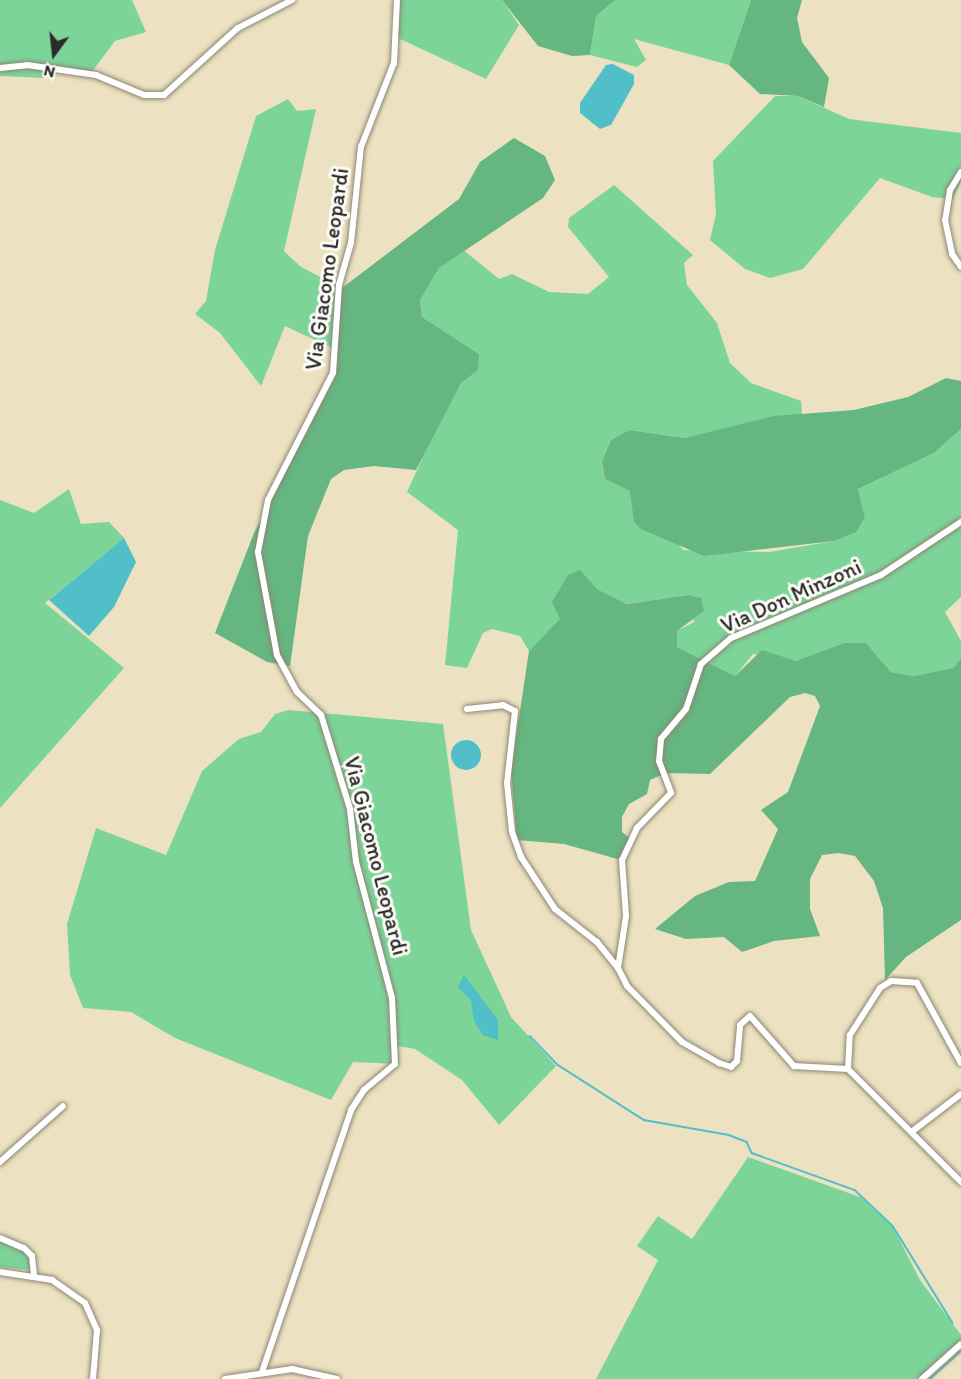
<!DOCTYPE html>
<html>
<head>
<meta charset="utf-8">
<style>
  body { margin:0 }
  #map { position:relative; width:961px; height:1379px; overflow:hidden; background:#ece2c1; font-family:Itim,sans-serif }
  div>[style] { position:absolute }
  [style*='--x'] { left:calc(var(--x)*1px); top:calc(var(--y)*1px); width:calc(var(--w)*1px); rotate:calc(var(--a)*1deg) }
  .green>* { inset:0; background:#7cd499 }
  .forest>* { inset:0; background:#65b681 }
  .water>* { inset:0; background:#51bfc8 }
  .round { border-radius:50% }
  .stream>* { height:1.5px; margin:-0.75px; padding:0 0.75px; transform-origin:0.75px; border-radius:0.75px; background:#51bfc8 }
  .roads { filter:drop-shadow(0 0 2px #8c8676) drop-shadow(0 0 2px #8c8676) }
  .minor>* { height:6px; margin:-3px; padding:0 3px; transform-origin:3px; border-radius:3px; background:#fff }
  span { translate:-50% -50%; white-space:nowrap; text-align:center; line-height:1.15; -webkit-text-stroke:6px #fdfcf7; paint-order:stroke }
  .street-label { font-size:22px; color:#2b2b2b }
  .north { position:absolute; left:24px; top:24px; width:60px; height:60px; -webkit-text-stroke:4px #fdfcf7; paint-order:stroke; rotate:195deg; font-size:16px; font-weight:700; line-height:24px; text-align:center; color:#2b2b2b }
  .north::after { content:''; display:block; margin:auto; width:21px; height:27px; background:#2b2b2b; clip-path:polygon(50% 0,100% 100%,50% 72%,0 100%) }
</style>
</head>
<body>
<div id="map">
  <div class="green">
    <div style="clip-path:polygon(0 0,132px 0,146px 32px,115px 41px,91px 73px,51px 67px,43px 78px,0 76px)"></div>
    <div style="clip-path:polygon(399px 0,502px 0,519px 25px,486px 79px,398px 38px)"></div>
    <div style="clip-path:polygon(615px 0,751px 0,729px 65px,634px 39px,646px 60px,637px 67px,590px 55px,596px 16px)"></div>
    <div style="clip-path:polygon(775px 96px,798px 96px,849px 119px,961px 133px,961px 181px,953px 199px,932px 197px,880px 178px,803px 269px,770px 278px,745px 269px,710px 240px,716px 214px,713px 161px)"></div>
    <div style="clip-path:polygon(288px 99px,297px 111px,316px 109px,284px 251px,301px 267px,342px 288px,341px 352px,285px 326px,261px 386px,220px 333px,195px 314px,206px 301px,215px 250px,256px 116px)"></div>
    <div style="clip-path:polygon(614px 185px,693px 255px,684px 263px,687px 285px,717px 323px,730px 363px,751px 383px,801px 401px,802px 415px,685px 438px,629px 430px,611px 440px,602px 461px,605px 479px,631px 491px,635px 523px,674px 539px,683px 550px,769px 552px,834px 541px,865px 517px,858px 489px,934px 453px,961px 429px,961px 597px,945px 612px,961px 641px,961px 659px,953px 668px,914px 676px,891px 672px,866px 643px,796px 661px,753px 654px,735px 676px,677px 647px,677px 631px,694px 622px,688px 595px,627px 604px,597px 589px,529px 651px,520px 636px,492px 629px,483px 633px,467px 668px,445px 665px,458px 530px,407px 492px,443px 413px,479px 354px,422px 317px,420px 300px,439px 268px,462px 249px,499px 279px,512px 274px,549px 292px,588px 294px,609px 277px,568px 227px,569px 218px)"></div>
    <div style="clip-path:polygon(69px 489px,81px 524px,109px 522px,124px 538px,45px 603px,124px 668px,0 808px,0 500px,34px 513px)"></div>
    <div style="clip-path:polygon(289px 710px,443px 724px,471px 930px,511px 1017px,556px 1066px,499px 1125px,462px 1080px,415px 1049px,398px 1046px,399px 1064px,353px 1062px,331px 1100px,175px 1038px,131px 1012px,83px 1008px,70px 975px,67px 924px,96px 828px,166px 855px,202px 771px,239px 739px,261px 732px,275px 714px)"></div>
    <div style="clip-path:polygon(748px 1157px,860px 1197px,893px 1227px,920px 1280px,961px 1335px,961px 1344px,922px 1379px,596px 1379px,658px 1260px,637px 1246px,658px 1216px,692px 1239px)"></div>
    <div style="clip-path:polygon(0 1240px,30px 1255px,32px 1270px,0 1267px)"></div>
  </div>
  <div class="forest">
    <div style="clip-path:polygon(502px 0,615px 0,596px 16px,590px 55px,572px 56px,538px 46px)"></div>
    <div style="clip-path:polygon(751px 0,802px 0,797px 18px,802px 42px,829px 78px,824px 107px,798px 96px,760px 94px,729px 65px)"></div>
    <div style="clip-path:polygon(514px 138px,545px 156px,555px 180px,543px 198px,439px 268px,420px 300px,422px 317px,479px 354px,478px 370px,461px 383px,416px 470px,374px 466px,344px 470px,331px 479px,308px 536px,290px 666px,267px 662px,215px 633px,254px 533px,335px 377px,342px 288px,459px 199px,480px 162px)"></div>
    <div style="clip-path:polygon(946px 378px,961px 381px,961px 429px,934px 453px,858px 489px,865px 517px,856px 532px,834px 541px,704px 556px,641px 529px,634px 522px,630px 491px,605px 479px,602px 461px,611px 440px,629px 430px,685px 438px,774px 416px,854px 410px,908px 397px)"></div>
    <div style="clip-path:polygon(580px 570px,597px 589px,627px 604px,688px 595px,701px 598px,704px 611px,677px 631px,677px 647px,735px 676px,762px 650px,796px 661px,845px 643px,866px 643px,891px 672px,914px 676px,953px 668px,961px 659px,961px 920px,906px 957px,885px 980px,883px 908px,874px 881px,855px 856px,838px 853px,822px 855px,810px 879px,810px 909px,820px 936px,774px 941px,742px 952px,724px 937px,686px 939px,655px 929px,695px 896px,729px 882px,755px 881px,778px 829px,761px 810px,788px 792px,820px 706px,815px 696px,805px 693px,790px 697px,710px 774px,666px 773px,650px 780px,647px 794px,629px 804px,622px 817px,622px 832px,631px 839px,621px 860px,564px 844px,517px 840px,511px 771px,529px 651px,560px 619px,552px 602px,568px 575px)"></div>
  </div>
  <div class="water">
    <div style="clip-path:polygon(613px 64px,634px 75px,634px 84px,611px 125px,600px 129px,580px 113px,580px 103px,606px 65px)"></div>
    <div style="clip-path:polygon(124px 538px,136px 562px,114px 607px,89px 636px,49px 600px)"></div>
    <div class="round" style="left:451px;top:740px;width:30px;height:30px"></div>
    <div style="clip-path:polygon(464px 975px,498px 1020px,498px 1040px,483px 1035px,474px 1021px,471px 1000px,458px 987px)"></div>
  </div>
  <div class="stream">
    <div style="--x:530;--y:1036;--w:40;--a:46"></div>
    <div style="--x:558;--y:1065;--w:102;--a:32.6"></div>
    <div style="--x:644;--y:1120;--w:86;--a:10"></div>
    <div style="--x:729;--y:1135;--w:19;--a:21"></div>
    <div style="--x:747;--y:1142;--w:12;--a:66"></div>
    <div style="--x:752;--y:1153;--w:109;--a:19.8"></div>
    <div style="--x:855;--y:1190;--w:52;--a:43.5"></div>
    <div style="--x:893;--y:1226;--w:114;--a:58.3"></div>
    <div style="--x:930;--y:1379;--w:42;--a:-42.1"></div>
  </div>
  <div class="roads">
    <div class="minor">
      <div style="--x:0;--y:68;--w:27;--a:-6"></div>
      <div style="--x:27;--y:65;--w:70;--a:8.2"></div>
      <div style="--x:96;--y:75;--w:52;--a:22.6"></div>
      <div style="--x:144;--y:95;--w:20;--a:0"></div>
      <div style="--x:164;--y:95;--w:100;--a:-42.2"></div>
      <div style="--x:238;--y:28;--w:61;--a:-27.4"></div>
      <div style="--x:961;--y:172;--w:21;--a:121"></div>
      <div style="--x:950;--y:190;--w:30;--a:99"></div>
      <div style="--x:945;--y:220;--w:35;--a:78"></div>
      <div style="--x:952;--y:254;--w:16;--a:55"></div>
      <div style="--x:961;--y:522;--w:96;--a:146.5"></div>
      <div style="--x:881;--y:575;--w:163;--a:157.2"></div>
      <div style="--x:731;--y:638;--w:40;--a:139"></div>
      <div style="--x:701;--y:664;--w:47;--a:108.4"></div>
      <div style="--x:686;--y:709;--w:39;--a:130"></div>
      <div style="--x:661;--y:739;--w:22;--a:95"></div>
      <div style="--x:659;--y:761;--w:34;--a:69"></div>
      <div style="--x:671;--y:793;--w:49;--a:134.2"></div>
      <div style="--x:637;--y:828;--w:35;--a:115"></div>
      <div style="--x:622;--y:860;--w:56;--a:85.9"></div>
      <div style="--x:626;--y:916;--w:53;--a:98.7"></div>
      <div style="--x:618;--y:968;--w:20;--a:63"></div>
      <div style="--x:627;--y:986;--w:78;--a:45.5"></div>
      <div style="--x:682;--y:1042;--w:43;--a:29.6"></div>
      <div style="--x:719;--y:1063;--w:13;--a:18"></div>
      <div style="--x:731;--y:1067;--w:8;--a:-45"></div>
      <div style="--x:737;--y:1061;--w:36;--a:-85"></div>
      <div style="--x:740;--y:1025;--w:13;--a:-42"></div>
      <div style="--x:750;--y:1016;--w:67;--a:48.7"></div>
      <div style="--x:794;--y:1066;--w:54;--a:3.2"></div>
      <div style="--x:848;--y:1069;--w:160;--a:45"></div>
      <div style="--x:467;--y:709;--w:36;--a:-6"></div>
      <div style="--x:503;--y:705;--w:13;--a:27"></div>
      <div style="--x:515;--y:711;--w:72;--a:96.3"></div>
      <div style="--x:507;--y:783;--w:49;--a:84.2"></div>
      <div style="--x:512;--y:832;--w:27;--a:70"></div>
      <div style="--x:521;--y:857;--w:62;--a:56.8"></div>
      <div style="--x:555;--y:909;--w:53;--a:38.2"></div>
      <div style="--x:597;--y:942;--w:33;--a:51"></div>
      <div style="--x:848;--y:1069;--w:34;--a:-87"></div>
      <div style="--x:850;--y:1035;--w:56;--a:-57.4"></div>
      <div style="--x:880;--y:988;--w:13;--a:-32"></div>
      <div style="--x:891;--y:981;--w:26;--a:4"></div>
      <div style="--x:917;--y:983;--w:91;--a:61.2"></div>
      <div style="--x:914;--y:1130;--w:59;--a:-37.5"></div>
      <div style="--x:0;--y:1162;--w:84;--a:-41.6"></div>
      <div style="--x:0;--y:1238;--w:26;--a:23"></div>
      <div style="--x:24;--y:1248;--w:11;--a:45"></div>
      <div style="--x:32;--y:1256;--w:19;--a:84"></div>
      <div style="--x:0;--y:1272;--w:53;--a:8.7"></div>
      <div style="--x:52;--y:1280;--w:40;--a:34.9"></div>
      <div style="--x:85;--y:1303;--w:30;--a:66"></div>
      <div style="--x:97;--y:1330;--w:49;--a:94.7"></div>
      <div style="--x:262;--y:1372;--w:277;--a:-71.2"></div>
      <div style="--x:351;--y:1110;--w:24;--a:-57"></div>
      <div style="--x:364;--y:1090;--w:40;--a:-40"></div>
      <div style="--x:395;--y:1064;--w:66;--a:-92.6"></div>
      <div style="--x:392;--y:998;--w:141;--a:-104.8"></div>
      <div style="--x:356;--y:862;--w:53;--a:-96.5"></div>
      <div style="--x:350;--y:809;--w:98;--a:-107.1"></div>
      <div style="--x:321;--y:715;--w:33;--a:-136"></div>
      <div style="--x:297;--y:692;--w:42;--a:-118.4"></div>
      <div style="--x:277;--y:655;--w:105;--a:-100.5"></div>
      <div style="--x:258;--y:552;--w:53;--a:-79.1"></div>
      <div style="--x:268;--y:500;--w:143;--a:-62.9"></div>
      <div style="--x:333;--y:373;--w:88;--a:-86.1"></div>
      <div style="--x:339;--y:285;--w:44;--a:-74.1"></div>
      <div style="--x:351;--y:243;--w:97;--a:-84.1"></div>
      <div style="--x:361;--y:147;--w:90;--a:-68.6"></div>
      <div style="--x:394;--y:63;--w:63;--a:-87.3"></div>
      <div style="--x:225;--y:1379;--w:68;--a:-8.5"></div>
      <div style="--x:292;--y:1369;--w:46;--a:12.5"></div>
      <div style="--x:922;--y:1379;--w:52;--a:-41.9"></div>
    </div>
  </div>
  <div class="street-label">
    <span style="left:327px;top:269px;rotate:-82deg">Via Giacomo Leopardi</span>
    <span style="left:791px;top:596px;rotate:-24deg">Via Don Minzoni</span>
    <span style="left:376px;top:856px;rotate:76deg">Via Giacomo Leopardi</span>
  </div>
  <div class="north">N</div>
</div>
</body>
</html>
